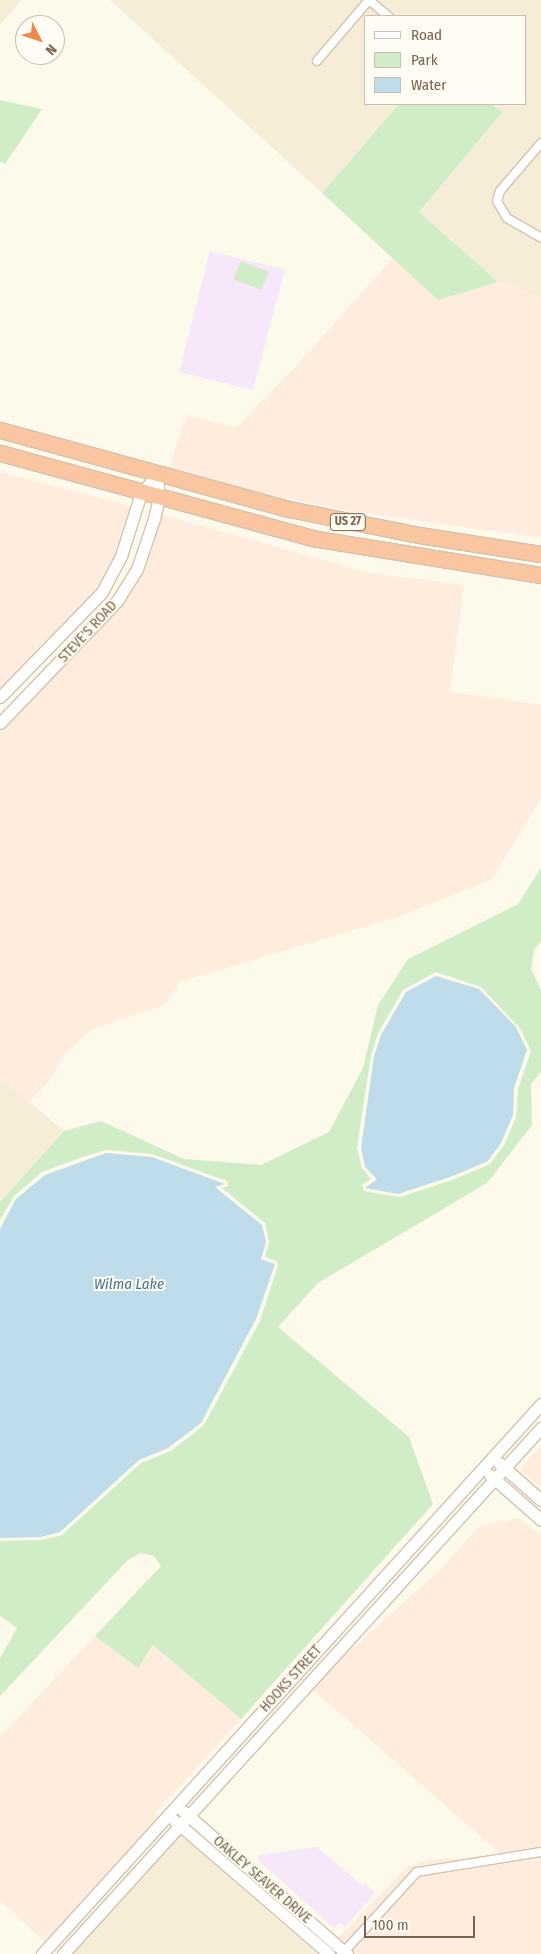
<!DOCTYPE html>
<html>
<head>
<meta charset="utf-8">
<style>
  body { margin:0 }
  #map { position:relative; width:541px; height:1954px; overflow:hidden; background:#fdf9eb; font-family:"Fira Sans Condensed",sans-serif }
  div>[style] { position:absolute }
  .residential>* { inset:0; background:#f6edd9 }
  .commercial>* { inset:0; background:#feeddf }
  .education>* { inset:0; background:#f7e7fa }
  .green>* { inset:0; background:#d1edc8 }
  .water>* { inset:0; background:#bedce9 }
  .roads { filter:drop-shadow(1px 0 #d2c3af) drop-shadow(-1px 0 #d2c3af) drop-shadow(0 1px #d2c3af) drop-shadow(0 -1px #d2c3af) }
  .street>* { height:8px; margin:-4px; padding:0 4px; transform-origin:4px; border-radius:4px; background:#fff }
  .secondary>* { height:11px; margin:-5.5px; padding:0 5.5px; transform-origin:5.5px; border-radius:5.5px; background:#fff }
  .highway>* { height:15px; margin:-7.5px; padding:0 7.5px; transform-origin:7.5px; border-radius:7.5px; background:#f9c6a1 }
  span { translate:-50% -50%; white-space:nowrap; text-align:center; line-height:1.15; -webkit-text-stroke:4px #fffcf3; paint-order:stroke }
  .shield-label span { padding:1px 4px; background:#fffcf3; border:1px solid; border-radius:4px; -webkit-text-stroke-width:0 }
  .shield-label { font-size:12px; color:#7b644c; font-weight:700 }
  .street-label { font-size:14px; color:#7b644c }
  .water-label { font-size:15px; color:#44768f; font-style:italic }
  .legend { position:absolute; left:364px; top:15px; width:162px; height:90px; box-sizing:border-box; background:#fffcf3; border:1px solid #cabfb0; margin:0; padding:6px 9px; list-style:none; font-size:15px; color:#7b644c }
  .legend li { display:flex; align-items:center; gap:10px; height:25px }
  .legend b { width:25px; border:1px solid #cabfb0 }
  .north { position:absolute; left:15px; top:15px; width:50px; height:50px; box-sizing:border-box; background:#fffcf3; border:1px solid #cabfb0; border-radius:50%; rotate:131deg; font-size:14px; font-weight:700; line-height:20px; text-align:center; color:#7b644c }
  .north::after { content:''; display:block; margin:auto; width:18px; height:22px; background:#eb8a4d; clip-path:polygon(50% 0,100% 100%,50% 72%,0 100%) }
  .scale { position:absolute; left:364px; top:1916px; width:111px; height:22px; box-sizing:border-box; border:2px solid #7b644c; border-top:0; padding-left:6px; font-size:15px; line-height:18px; white-space:nowrap; color:#7b644c; -webkit-text-stroke:4px #fffcf3; paint-order:stroke }
</style>
</head>
<body>
<div id="map">
  <div class="residential">
    <i style="clip-path:polygon(0 0,22px 0,0 25px)"></i>
    <i style="clip-path:polygon(110px 0,363px 0,311px 62px,318px 67px,369px 6px,382px 16px,365px 16px,365px 104px,399px 104px,322px 193px)"></i>
    <i style="clip-path:polygon(374px 0,541px 0,541px 137px,496px 188px,493px 200px,504px 220px,541px 242px,541px 300px,505px 280px,498px 282px,419px 212px,503px 113px,496px 106px,498px 104px,525px 104px,525px 16px,394px 16px)"></i>
    <i style="clip-path:polygon(541px 150px,541px 233px,509px 215px,502px 196px)"></i>
    <i style="clip-path:polygon(0 1077px,64px 1131px,0 1202px)"></i>
    <i style="clip-path:polygon(178px 1833px,317px 1954px,70px 1954px)"></i>
  </div>
  <div class="commercial">
    <i style="clip-path:polygon(393px 258px,438px 299px,505px 280px,541px 300px,541px 538px,350px 511px,247px 491px,169px 468px,187px 415px,236px 428px,301px 361px)"></i>
    <i style="clip-path:polygon(0 472px,133px 507px,118px 554px,99px 589px,0 691px)"></i>
    <i style="clip-path:polygon(159px 514px,369px 573px,464px 585px,450px 692px,541px 705px,541px 798px,492px 879px,397px 917px,179px 982px,166px 1004px,92px 1029px,66px 1052px,49px 1081px,28px 1103px,0 1077px,0 729px,119px 607px)"></i>
    <i style="clip-path:polygon(541px 1445px,541px 1488px,520px 1469px)"></i>
    <i style="clip-path:polygon(518px 1518px,541px 1535px,541px 1954px,353px 1954px,337px 1939px,407px 1867px,427px 1860px,502px 1855px,310px 1687px,442px 1568px,480px 1526px)"></i>
    <i style="clip-path:polygon(95px 1636px,138px 1668px,153px 1645px,241px 1719px,155px 1813px,160px 1818px,46px 1943px,0 1900px,0 1737px)"></i>
  </div>
  <div class="education">
    <i style="clip-path:polygon(210px 251px,285px 270px,253px 390px,179px 372px)"></i>
    <i style="clip-path:polygon(317px 1847px,362px 1885px,366px 1884px,375px 1893px,345px 1927px,340px 1922px,334px 1928px,257px 1859px,260px 1855px)"></i>
  </div>
  <div class="green">
    <i style="clip-path:polygon(0 100px,42px 109px,5px 164px,0 161px)"></i>
    <i style="clip-path:polygon(399px 104px,492px 104px,503px 112px,419px 212px,498px 282px,438px 300px,322px 193px)"></i>
    <i style="clip-path:polygon(241px 261px,269px 272px,261px 290px,233px 279px)"></i>
    <i style="clip-path:polygon(evenodd,541px 868px,541px 941px,534px 950px,531px 969px,541px 990px,541px 1072px,531px 1084px,532px 1125px,487px 1183px,318px 1283px,278px 1327px,409px 1437px,433px 1504px,241px 1719px,153px 1645px,138px 1668px,95px 1636px,161px 1566px,154px 1556px,140px 1553px,126px 1562px,0 1696px,0 1658px,17px 1628px,0 1616px,0 1541px,42px 1540px,62px 1535px,141px 1463px,171px 1451px,204px 1425px,260px 1321px,278px 1265px,276px 1261px,265px 1257px,269px 1242px,265px 1223px,222px 1188px,228px 1186px,227px 1181px,152px 1154px,106px 1150px,85px 1156px,42px 1172px,14px 1196px,0 1220px,0 1202px,64px 1131px,101px 1121px,184px 1159px,261px 1165px,329px 1132px,363px 1068px,378px 1005px,408px 959px,518px 904px,541px 868px,436px 972px,481px 987px,520px 1028px,531px 1051px,518px 1089px,516px 1117px,504px 1145px,490px 1164px,455px 1179px,400px 1197px,364px 1191px,362px 1185px,371px 1179px,362px 1168px,357px 1147px,371px 1055px,378px 1033px,403px 990px,436px 972px)"></i>
  </div>
  <div class="water">
    <i style="clip-path:polygon(436px 976px,479px 989px,516px 1027px,527px 1050px,514px 1088px,513px 1115px,501px 1143px,488px 1161px,453px 1176px,398px 1194px,365px 1188px,377px 1179px,365px 1167px,361px 1148px,374px 1056px,381px 1035px,406px 992px)"></i>
    <i style="clip-path:polygon(106px 1153px,152px 1157px,225px 1184px,215px 1187px,262px 1225px,266px 1242px,261px 1259px,275px 1264px,256px 1319px,201px 1423px,168px 1448px,139px 1460px,60px 1532px,41px 1537px,0 1538px,0 1229px,16px 1199px,45px 1175px)"></i>
  </div>
  <div class="roads">
    <div class="street">
      <i style="left:369px;top:0;width:25px;rotate:40deg"></i>
      <i style="left:317px;top:61px;width:80px;rotate:-49.6deg"></i>
      <i style="left:541px;top:143px;width:63px;rotate:130.5deg"></i>
      <i style="left:500px;top:191px;width:10px;rotate:107deg"></i>
      <i style="left:497px;top:201px;width:20px;rotate:60deg"></i>
      <i style="left:507px;top:218px;width:39px;rotate:30deg"></i>
      <i style="left:342px;top:1954px;width:111px;rotate:-47.6deg"></i>
      <i style="left:417px;top:1872px;width:126px;rotate:-9.2deg"></i>
    </div>
    <div class="secondary">
      <i style="left:0;top:697px;width:146px;rotate:-45.8deg"></i>
      <i style="left:102px;top:592px;width:41px;rotate:-62.2deg"></i>
      <i style="left:121px;top:556px;width:66px;rotate:-72.4deg"></i>
      <i style="left:141px;top:493px;width:24px;rotate:-48deg"></i>
      <i style="left:0;top:723px;width:169px;rotate:-46.2deg"></i>
      <i style="left:117px;top:601px;width:38px;rotate:-58deg"></i>
      <i style="left:137px;top:569px;width:53px;rotate:-71.2deg"></i>
      <i style="left:154px;top:519px;width:22px;rotate:-77deg"></i>
      <i style="left:159px;top:498px;width:23px;rotate:-95deg"></i>
      <i style="left:499px;top:1463px;width:56px;rotate:41.4deg"></i>
      <i style="left:490px;top:1475px;width:68px;rotate:41.4deg"></i>
      <i style="left:183px;top:1811px;width:218px;rotate:41.1deg"></i>
      <i style="left:175px;top:1821px;width:203px;rotate:40.8deg"></i>
      <i style="left:42px;top:1954px;width:743px;rotate:-47.78deg"></i>
      <i style="left:63px;top:1954px;width:711px;rotate:-47.74deg"></i>
    </div>
    <div class="highway">
      <i style="left:0;top:430px;width:300px;rotate:15.3deg"></i>
      <i style="left:289px;top:509px;width:133px;rotate:11.3deg"></i>
      <i style="left:419px;top:535px;width:123px;rotate:8.9deg"></i>
      <i style="left:0;top:453px;width:323px;rotate:15.2deg"></i>
      <i style="left:312px;top:538px;width:232px;rotate:9.2deg"></i>
    </div>
  </div>
  <div class="shield-label">
    <span style="left:348px;top:522px">US 27</span>
  </div>
  <div class="street-label">
    <span style="left:88px;top:632px;rotate:-47deg">STEVE'S ROAD</span>
    <span style="left:291px;top:1679px;rotate:-48deg">HOOKS STREET</span>
    <span style="left:262px;top:1880px;rotate:41deg">OAKLEY SEAVER DRIVE</span>
  </div>
  <div class="water-label">
    <span style="left:129px;top:1285px">Wilma Lake</span>
  </div>
  <ul class="legend">
  <li><b style="height:6px;background:#fff"></b>Road</li>
  <li><b style="height:14px;background:#d1edc8"></b>Park</li>
  <li><b style="height:14px;background:#bedce9"></b>Water</li>
  </ul>
  <div class="north">N</div>
  <div class="scale">100 m</div>
</div>
</body>
</html>
